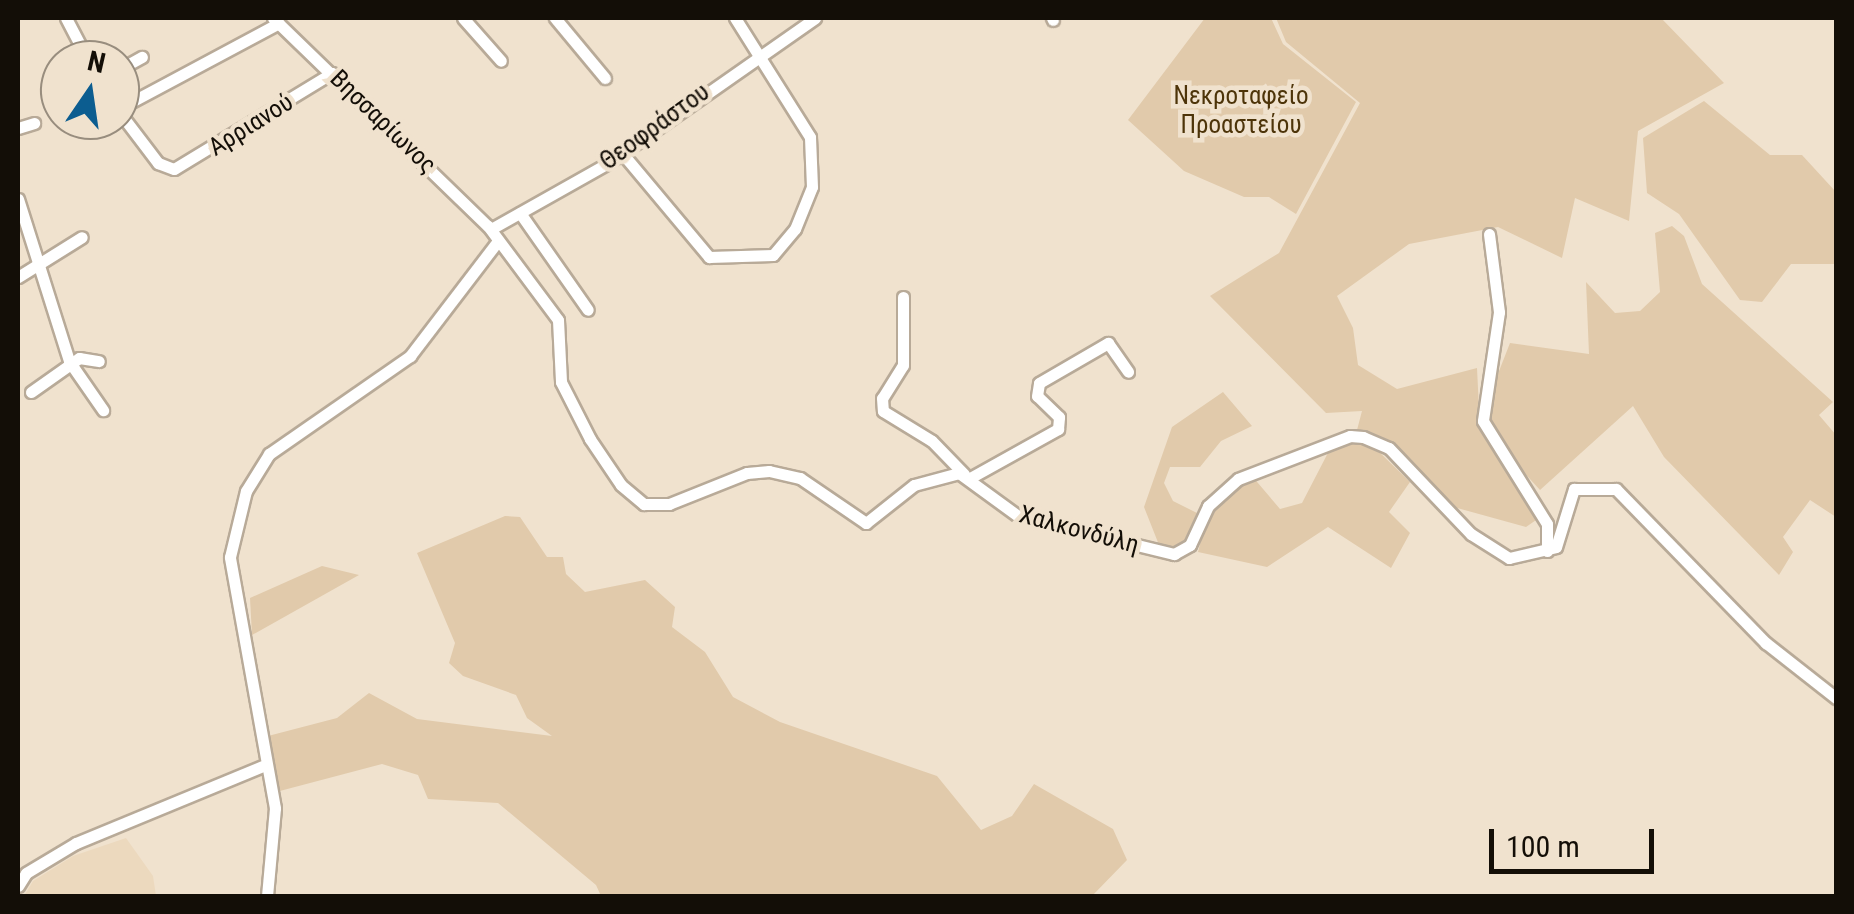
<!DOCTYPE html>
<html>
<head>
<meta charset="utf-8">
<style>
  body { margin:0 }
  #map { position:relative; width:1854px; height:914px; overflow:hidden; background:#f0e2ce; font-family:"Roboto Condensed",sans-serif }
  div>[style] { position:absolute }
  .built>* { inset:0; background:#ecd9be }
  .green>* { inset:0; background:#e1caab }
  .roads { filter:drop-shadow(2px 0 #b8aa98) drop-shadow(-2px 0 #b8aa98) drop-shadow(0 2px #b8aa98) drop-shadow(0 -2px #b8aa98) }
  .minor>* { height:11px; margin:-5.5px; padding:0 5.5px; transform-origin:5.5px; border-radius:5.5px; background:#fff }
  span { translate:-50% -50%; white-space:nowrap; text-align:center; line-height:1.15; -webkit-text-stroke:9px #f0e2ce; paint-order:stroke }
  .park-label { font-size:25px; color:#4d3409 }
  .street-label { font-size:25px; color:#130e07 }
  .frame { position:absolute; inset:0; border:20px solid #130e07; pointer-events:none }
  .north { position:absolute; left:40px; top:40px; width:100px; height:100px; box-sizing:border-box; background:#f0e2ce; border:2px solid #988d7e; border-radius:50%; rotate:13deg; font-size:28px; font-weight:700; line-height:40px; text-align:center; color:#130e07 }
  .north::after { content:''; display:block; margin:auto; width:35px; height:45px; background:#0c5d90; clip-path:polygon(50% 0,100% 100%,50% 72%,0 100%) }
  .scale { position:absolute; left:1489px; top:829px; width:165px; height:45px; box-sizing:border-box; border:5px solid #130e07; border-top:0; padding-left:12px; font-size:30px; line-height:35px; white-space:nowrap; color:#130e07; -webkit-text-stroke:8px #f0e2ce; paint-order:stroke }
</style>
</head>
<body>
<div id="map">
  <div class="built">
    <i style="clip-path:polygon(126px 838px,153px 876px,156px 896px,24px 896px,33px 881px,73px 856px)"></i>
  </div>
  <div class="green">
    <i style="clip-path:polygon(1205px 18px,1271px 18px,1283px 44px,1356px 102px,1296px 214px,1269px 197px,1244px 197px,1184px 171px,1128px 120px)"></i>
    <i style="clip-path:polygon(1276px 18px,1661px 18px,1724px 83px,1638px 131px,1629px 221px,1575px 198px,1562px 258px,1498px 227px,1409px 244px,1337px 296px,1353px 328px,1358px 365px,1397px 389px,1477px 368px,1480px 429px,1519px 476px,1539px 518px,1526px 527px,1450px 506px,1386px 440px,1357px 430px,1362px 411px,1326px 413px,1210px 296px,1279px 253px,1360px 103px,1286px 42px)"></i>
    <i style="clip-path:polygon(1704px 101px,1770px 155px,1802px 155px,1836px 192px,1836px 264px,1791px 264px,1762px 302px,1740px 300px,1679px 214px,1647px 193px,1643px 138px)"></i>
    <i style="clip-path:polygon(1672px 226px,1684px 236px,1702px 284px,1833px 402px,1819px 415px,1836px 435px,1836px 517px,1810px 500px,1783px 537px,1793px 552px,1779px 575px,1664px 457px,1633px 406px,1540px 490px,1498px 444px,1485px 407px,1510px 343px,1589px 354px,1586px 282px,1615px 313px,1640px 311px,1660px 292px,1655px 233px)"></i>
    <i style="clip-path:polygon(1223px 392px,1252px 426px,1221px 441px,1200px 467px,1170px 467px,1164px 483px,1173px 501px,1197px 513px,1182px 546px,1161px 550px,1144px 507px,1172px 427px)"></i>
    <i style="clip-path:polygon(1343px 442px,1371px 444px,1410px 482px,1389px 512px,1410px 533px,1391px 568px,1328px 527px,1267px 567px,1198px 552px,1207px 516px,1225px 495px,1252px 476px,1280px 509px,1302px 503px,1331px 447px)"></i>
    <i style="clip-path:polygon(505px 516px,520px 517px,547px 557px,563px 557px,566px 574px,585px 592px,645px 580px,675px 607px,672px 627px,705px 652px,733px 697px,780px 722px,937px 776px,981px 830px,1012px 816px,1034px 784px,1113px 829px,1127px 860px,1092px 896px,601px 896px,596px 885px,498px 803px,428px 799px,418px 775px,382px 764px,276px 792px,268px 736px,337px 718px,369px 693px,417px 719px,552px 736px,527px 718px,516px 695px,463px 676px,449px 663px,455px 643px,417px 553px)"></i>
    <i style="clip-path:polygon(322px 566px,359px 575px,252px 635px,250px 598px)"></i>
  </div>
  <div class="roads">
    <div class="minor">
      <i style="left:66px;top:18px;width:47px;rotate:62.4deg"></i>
      <i style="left:273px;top:18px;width:299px;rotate:44.1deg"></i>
      <i style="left:488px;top:226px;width:117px;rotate:53.3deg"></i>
      <i style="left:558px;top:320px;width:62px;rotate:87.2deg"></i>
      <i style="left:561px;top:382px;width:64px;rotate:63deg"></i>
      <i style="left:590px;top:439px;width:55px;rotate:56deg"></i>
      <i style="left:621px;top:485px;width:30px;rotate:40deg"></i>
      <i style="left:644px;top:504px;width:25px"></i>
      <i style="left:669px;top:504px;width:84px;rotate:-21.7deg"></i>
      <i style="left:747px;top:473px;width:22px;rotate:-5deg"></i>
      <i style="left:769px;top:471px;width:32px;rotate:13deg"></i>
      <i style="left:800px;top:478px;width:80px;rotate:34.3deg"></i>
      <i style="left:866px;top:523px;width:61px;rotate:-38.4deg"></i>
      <i style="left:914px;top:485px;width:47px;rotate:-14.9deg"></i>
      <i style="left:959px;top:473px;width:73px;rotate:36.1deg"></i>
      <i style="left:1018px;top:516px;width:161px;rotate:13.7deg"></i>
      <i style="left:1174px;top:554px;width:18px;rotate:-29deg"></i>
      <i style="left:1190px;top:545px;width:43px;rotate:-65.2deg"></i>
      <i style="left:1208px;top:506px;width:40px;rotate:-42deg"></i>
      <i style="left:1238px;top:479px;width:120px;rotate:-21deg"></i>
      <i style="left:1350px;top:436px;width:13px;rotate:4deg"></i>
      <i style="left:1363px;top:437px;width:28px;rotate:23deg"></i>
      <i style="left:1389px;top:448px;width:119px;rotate:46.4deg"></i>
      <i style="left:1471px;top:534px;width:45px;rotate:32.3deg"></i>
      <i style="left:1509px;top:558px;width:48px;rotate:-13.2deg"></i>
      <i style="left:1556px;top:547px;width:61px;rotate:-72.8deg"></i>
      <i style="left:1574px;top:489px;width:42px"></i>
      <i style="left:1616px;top:489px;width:215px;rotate:45.8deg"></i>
      <i style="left:1766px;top:643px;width:89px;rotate:38.2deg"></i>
      <i style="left:463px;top:18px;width:57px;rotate:48.5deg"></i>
      <i style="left:555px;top:18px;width:78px;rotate:50.2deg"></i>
      <i style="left:1052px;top:18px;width:2px;rotate:63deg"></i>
      <i style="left:120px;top:69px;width:25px;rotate:-29deg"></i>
      <i style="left:120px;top:108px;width:180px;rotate:-28.1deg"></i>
      <i style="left:120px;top:113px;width:63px;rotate:52.8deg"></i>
      <i style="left:158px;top:163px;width:17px;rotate:21deg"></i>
      <i style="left:174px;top:169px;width:185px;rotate:-31.3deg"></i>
      <i style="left:18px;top:128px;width:17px;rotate:-17deg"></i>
      <i style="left:622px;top:153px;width:136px;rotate:50.1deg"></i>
      <i style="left:709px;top:257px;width:64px;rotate:-1.8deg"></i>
      <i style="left:773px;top:255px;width:34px;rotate:-50deg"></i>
      <i style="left:795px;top:229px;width:45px;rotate:-68deg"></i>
      <i style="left:812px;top:187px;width:50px;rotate:-92.3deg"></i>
      <i style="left:810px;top:137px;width:141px;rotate:-122.2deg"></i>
      <i style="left:18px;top:199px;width:170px;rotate:72.5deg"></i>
      <i style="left:69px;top:361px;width:60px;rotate:55.2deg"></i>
      <i style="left:520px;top:213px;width:118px;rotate:55deg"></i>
      <i style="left:491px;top:229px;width:134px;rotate:-29.4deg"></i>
      <i style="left:608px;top:163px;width:253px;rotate:-35deg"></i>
      <i style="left:1489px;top:234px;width:79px;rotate:82.7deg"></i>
      <i style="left:1499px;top:312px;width:110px;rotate:98.4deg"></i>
      <i style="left:1483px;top:421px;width:121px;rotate:58.1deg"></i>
      <i style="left:1547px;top:524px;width:27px;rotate:90deg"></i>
      <i style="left:18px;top:277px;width:75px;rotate:-32deg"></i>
      <i style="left:903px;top:297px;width:68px;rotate:90deg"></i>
      <i style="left:903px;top:365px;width:39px;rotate:122deg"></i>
      <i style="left:882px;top:398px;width:13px;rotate:86deg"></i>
      <i style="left:883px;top:411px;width:57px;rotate:31.5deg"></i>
      <i style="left:932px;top:441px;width:46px;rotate:45.9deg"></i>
      <i style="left:31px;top:392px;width:59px;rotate:-35.3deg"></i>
      <i style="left:79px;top:358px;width:20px;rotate:9deg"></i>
      <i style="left:970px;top:478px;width:101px;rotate:-29.1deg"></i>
      <i style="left:1058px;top:429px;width:12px;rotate:-85deg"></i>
      <i style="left:1059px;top:417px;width:30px;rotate:-136deg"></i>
      <i style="left:1037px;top:396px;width:13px;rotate:-81deg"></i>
      <i style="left:1039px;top:383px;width:80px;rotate:-30.1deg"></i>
      <i style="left:1108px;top:343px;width:35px;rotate:55deg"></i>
      <i style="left:18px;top:886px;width:15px;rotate:-58deg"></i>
      <i style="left:26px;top:873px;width:58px;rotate:-31deg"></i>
      <i style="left:76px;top:843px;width:202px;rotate:-22.4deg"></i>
      <i style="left:267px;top:896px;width:88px;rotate:-84.8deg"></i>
      <i style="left:275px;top:808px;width:255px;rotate:-100.2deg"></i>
      <i style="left:230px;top:557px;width:68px;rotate:-76.4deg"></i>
      <i style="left:246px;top:491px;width:44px;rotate:-58.1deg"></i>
      <i style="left:269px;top:454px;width:172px;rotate:-34.8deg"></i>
      <i style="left:410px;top:356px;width:145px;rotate:-52.6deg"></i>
    </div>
  </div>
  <div class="park-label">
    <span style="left:1241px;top:111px">Νεκροταφείο<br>Προαστείου</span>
  </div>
  <div class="street-label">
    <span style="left:383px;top:122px;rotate:44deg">Βησσαρίωνος</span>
    <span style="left:251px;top:125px;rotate:-32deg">Αρριανού</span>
    <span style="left:655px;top:127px;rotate:-36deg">Θεοφράστου</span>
    <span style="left:1079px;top:530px;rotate:15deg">Χαλκονδύλη</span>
  </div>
  <div class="frame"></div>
  <div class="north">N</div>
  <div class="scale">100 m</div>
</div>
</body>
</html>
